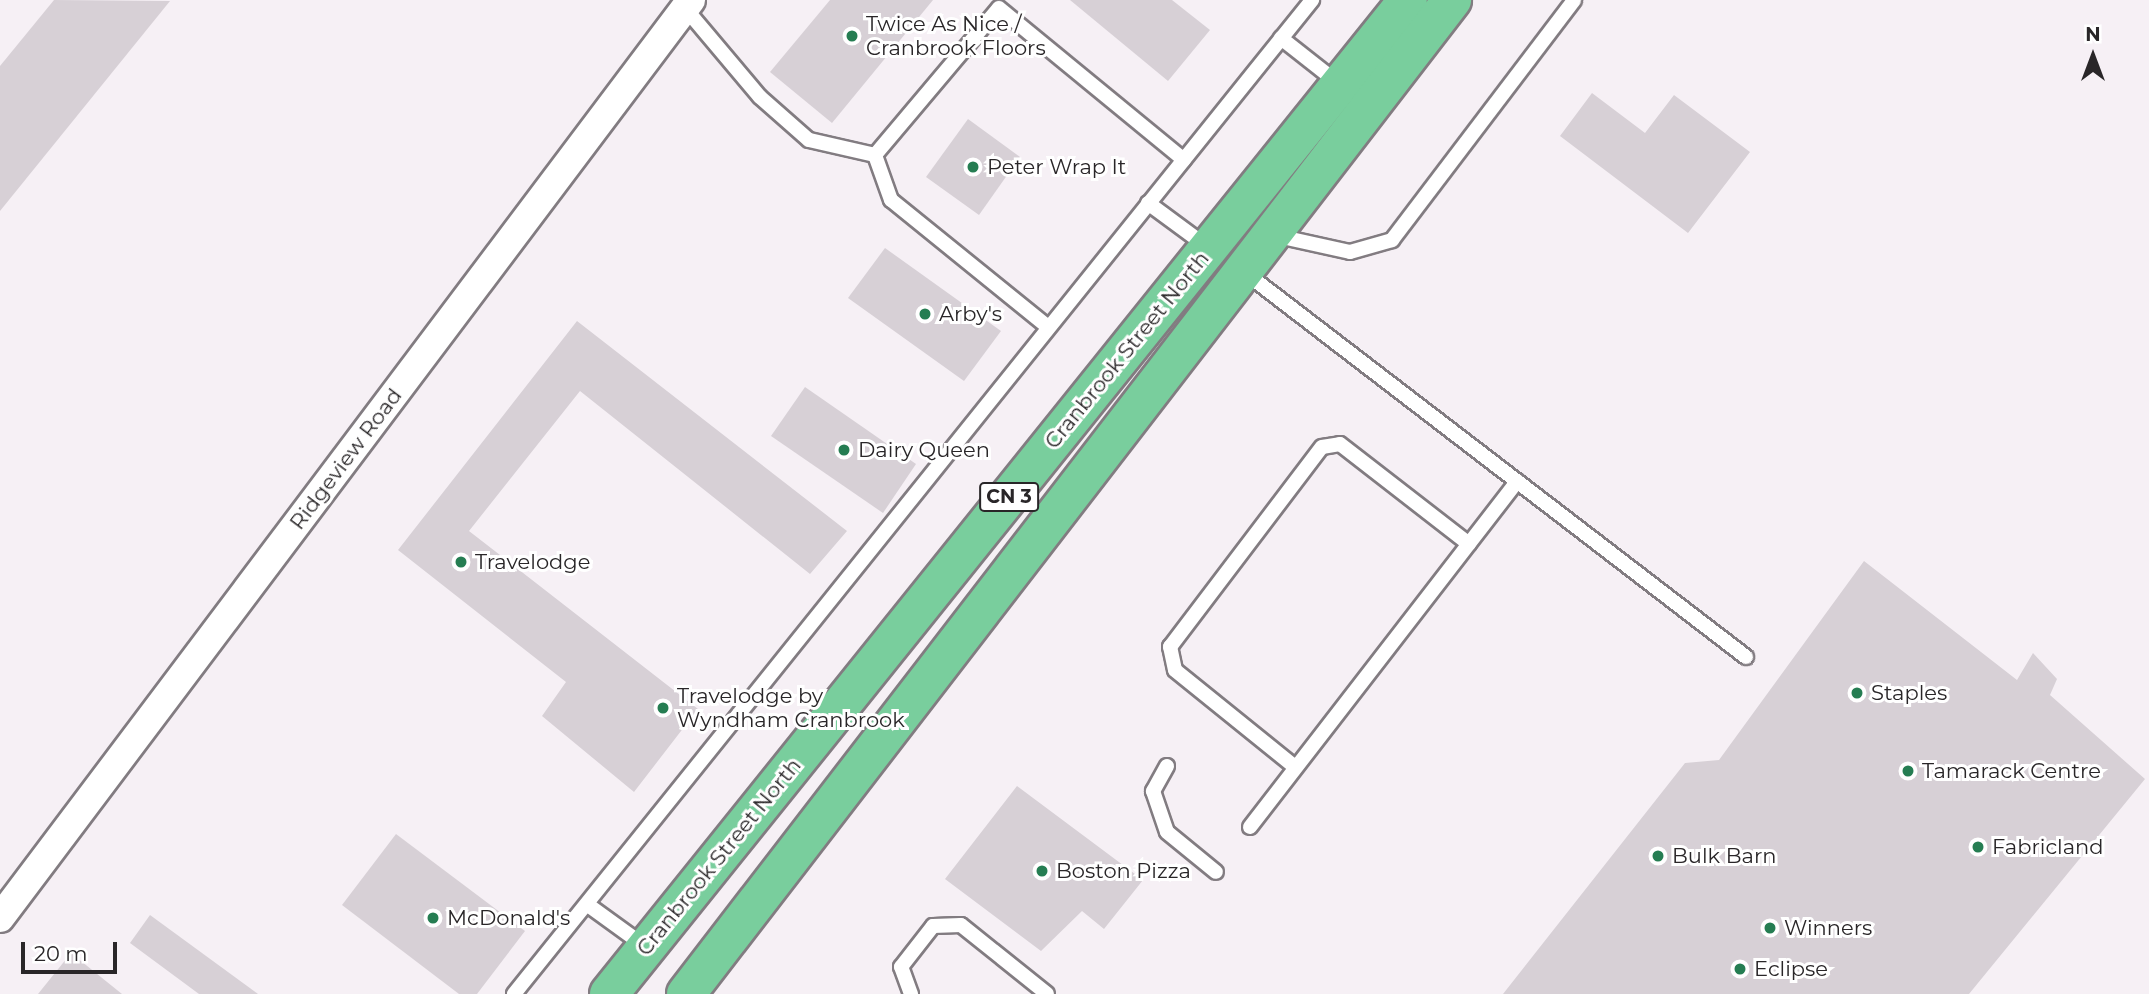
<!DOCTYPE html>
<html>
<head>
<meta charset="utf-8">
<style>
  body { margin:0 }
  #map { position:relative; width:2149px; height:994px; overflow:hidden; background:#f6f0f5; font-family:Montserrat,sans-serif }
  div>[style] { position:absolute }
  .building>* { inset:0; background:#d7d0d6 }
  .roads { filter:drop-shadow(2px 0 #827c81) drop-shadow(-2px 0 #827c81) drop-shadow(0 2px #827c81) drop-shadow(0 -2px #827c81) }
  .lane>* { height:14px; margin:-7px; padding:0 7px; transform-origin:7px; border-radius:7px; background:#fff }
  .street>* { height:28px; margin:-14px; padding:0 14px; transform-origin:14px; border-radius:14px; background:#fff }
  .highway>* { height:38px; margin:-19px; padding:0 19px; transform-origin:19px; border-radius:19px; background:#79ce9d }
  .dots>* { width:19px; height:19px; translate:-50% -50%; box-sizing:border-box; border:4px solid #fff; border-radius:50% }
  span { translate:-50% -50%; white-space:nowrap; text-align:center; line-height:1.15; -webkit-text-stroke:6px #fff; paint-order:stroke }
  .shield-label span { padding:2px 5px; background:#fff; border:2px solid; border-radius:5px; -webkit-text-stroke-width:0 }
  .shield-label { font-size:19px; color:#292628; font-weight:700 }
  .poi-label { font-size:21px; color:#292628 }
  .left { translate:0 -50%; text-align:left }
  .street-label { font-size:21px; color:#292628 }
  .north { position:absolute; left:2058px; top:21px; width:70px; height:70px; -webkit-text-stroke:5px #fff; paint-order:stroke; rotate:0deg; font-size:19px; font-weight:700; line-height:28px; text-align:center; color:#292628 }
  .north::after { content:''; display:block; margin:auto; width:24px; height:32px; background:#292628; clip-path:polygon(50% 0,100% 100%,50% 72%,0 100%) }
  .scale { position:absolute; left:21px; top:942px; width:96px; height:32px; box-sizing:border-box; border:4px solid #292628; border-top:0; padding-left:9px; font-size:21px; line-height:24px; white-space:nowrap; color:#292628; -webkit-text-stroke:5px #fff; paint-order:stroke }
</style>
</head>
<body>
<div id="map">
  <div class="building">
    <i style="clip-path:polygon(54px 0,170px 1px,0 211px,0 66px)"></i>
    <i style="clip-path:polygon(830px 0,933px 0,832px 123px,770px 72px)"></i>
    <i style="clip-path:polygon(1070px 0,1172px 0,1210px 30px,1168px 81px)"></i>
    <i style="clip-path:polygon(1592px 93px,1645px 133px,1674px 95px,1750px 152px,1688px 233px,1560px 136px)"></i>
    <i style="clip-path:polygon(968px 119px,1020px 157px,979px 215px,926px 177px)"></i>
    <i style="clip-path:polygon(885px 248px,1001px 331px,964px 381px,848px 298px)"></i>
    <i style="clip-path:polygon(577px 321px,847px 531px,810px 574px,580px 391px,469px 531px,698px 709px,634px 792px,542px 716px,566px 682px,398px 550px)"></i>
    <i style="clip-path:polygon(805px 387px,916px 464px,883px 513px,771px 436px)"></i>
    <i style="clip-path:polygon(1864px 561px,2017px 680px,2033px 653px,2057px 679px,2050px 695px,2145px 779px,1969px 994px,1503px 994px,1685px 763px,1719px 760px)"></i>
    <i style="clip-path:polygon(1017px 786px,1143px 880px,1104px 929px,1082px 911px,1041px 951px,945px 879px)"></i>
    <i style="clip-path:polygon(396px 834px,525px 931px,477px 994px,459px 994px,342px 905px)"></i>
    <i style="clip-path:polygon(150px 915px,258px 994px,199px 994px,130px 943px)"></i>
    <i style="clip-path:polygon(71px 953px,122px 994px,38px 994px)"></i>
  </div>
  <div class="roads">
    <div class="lane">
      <i style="left:685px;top:8px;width:116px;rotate:49.9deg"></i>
      <i style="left:760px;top:97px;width:65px;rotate:41.3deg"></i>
      <i style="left:809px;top:140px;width:68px;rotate:12.8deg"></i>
      <i style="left:1281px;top:38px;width:73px;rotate:38.3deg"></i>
      <i style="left:1148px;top:203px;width:76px;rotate:36.4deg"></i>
      <i style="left:1273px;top:235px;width:79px;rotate:12.4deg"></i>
      <i style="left:1350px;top:252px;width:44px;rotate:-15.9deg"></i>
      <i style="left:1392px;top:240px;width:301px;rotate:-52.8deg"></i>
      <i style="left:1243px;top:271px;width:634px;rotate:37.5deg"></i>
      <i style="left:1048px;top:327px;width:202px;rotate:-141deg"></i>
      <i style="left:891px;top:200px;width:48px;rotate:-109.6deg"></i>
      <i style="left:875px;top:155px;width:192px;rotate:-49.9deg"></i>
      <i style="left:999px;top:8px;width:239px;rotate:39.4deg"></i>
      <i style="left:1167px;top:766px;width:29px;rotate:119deg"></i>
      <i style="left:1153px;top:791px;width:43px;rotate:71.1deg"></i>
      <i style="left:1167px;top:832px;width:63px;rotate:39.2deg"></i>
      <i style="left:1295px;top:767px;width:154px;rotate:-141.1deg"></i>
      <i style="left:1175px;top:670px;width:24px;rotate:-102deg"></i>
      <i style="left:1170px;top:647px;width:251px;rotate:-52.8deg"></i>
      <i style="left:1322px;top:447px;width:18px;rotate:-9deg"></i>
      <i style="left:1340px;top:444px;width:163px;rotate:37.8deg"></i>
      <i style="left:1250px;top:827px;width:437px;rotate:-52.3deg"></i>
      <i style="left:588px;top:905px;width:72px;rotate:35.9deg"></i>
      <i style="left:514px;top:994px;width:1275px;rotate:-51.24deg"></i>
      <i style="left:911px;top:994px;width:29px;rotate:-110deg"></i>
      <i style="left:901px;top:967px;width:52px;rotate:-52deg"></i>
      <i style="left:933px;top:926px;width:28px;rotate:-2deg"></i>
      <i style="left:961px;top:925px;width:110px;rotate:38.7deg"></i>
    </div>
    <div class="street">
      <i style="left:0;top:918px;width:1149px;rotate:-53.03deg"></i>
    </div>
    <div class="highway">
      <i style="left:609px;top:994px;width:1275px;rotate:-51.21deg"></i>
      <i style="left:686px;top:994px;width:1255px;rotate:-52.38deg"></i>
    </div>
  </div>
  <div class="dots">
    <i style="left:852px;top:36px;background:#257d52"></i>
    <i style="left:973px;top:167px;background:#257d52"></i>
    <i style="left:925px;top:314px;background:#257d52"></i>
    <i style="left:844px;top:450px;background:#257d52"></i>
    <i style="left:461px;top:562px;background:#257d52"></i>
    <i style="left:1857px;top:693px;background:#257d52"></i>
    <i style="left:663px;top:708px;background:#257d52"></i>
    <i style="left:1908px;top:771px;background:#257d52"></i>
    <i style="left:1978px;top:847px;background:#257d52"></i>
    <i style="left:1658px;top:856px;background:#257d52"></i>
    <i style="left:1042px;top:871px;background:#257d52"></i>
    <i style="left:433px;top:918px;background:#257d52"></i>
    <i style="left:1770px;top:928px;background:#257d52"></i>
    <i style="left:1740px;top:969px;background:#257d52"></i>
  </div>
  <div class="shield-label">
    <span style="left:1009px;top:497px">CN 3</span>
  </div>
  <div class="poi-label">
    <span class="left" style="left:866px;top:36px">Twice As Nice /<br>Cranbrook Floors</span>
    <span class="left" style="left:987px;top:167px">Peter Wrap It</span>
    <span class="left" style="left:939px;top:314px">Arby's</span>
    <span class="left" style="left:858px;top:450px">Dairy Queen</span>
    <span class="left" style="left:475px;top:562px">Travelodge</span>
    <span class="left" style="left:1871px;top:693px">Staples</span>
    <span class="left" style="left:677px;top:708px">Travelodge by<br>Wyndham Cranbrook</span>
    <span class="left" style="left:1922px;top:771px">Tamarack Centre</span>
    <span class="left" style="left:1992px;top:847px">Fabricland</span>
    <span class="left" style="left:1672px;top:856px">Bulk Barn</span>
    <span class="left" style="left:1056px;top:871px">Boston Pizza</span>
    <span class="left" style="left:447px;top:918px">McDonald's</span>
    <span class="left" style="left:1784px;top:928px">Winners</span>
    <span class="left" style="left:1754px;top:969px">Eclipse</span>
  </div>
  <div class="street-label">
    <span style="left:1127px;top:350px;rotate:-51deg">Cranbrook Street North</span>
    <span style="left:346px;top:459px;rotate:-53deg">Ridgeview Road</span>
    <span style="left:719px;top:857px;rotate:-51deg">Cranbrook Street North</span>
  </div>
  <div class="north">N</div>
  <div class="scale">20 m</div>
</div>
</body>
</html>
